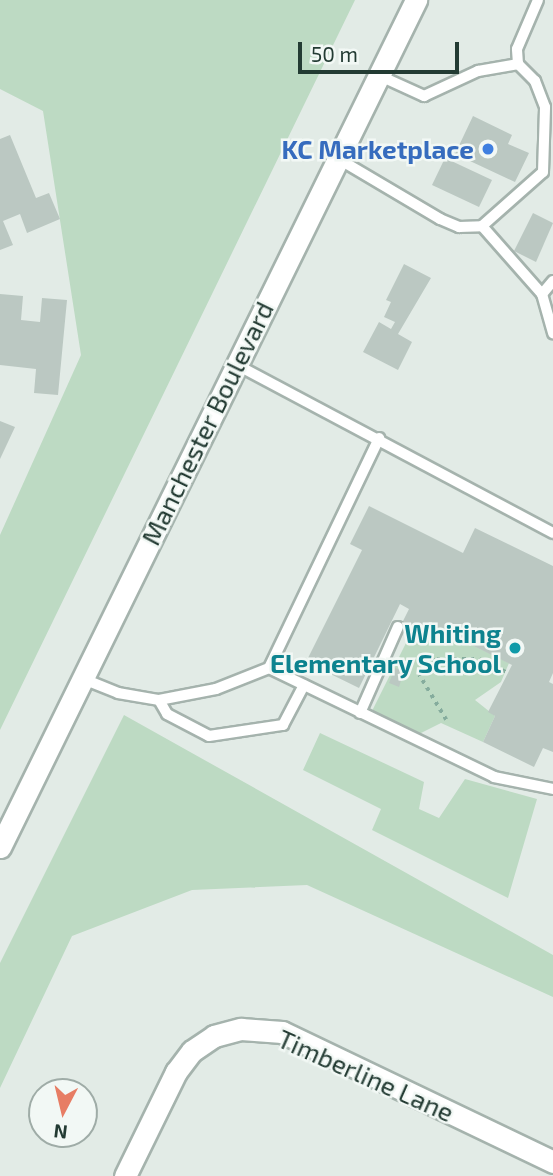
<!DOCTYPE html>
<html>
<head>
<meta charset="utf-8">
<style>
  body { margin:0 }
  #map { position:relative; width:553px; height:1176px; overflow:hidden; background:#e2ebe6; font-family:"Exo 2",sans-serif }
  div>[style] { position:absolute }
  .green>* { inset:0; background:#bddac3 }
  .building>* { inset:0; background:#bbc8c2 }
  .path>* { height:3.5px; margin-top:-1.75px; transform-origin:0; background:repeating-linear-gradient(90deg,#85ac9d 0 3.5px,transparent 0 8.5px) }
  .roads { filter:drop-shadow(2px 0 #a5b3ad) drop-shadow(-2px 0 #a5b3ad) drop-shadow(0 2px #a5b3ad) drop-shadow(0 -2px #a5b3ad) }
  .service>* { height:10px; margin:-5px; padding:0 5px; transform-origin:5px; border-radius:5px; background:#fff }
  .minor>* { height:21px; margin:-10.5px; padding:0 10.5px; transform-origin:10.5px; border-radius:10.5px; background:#fff }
  .tertiary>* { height:21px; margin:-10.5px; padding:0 10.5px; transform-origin:10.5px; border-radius:10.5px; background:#fff }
  .dots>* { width:19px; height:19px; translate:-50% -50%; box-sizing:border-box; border:4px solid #f2f8f5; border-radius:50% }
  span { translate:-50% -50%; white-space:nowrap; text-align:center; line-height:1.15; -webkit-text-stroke:5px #f2f8f5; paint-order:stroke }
  .shop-label { font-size:26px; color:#366cbe; font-weight:700 }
  .right { translate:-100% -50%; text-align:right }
  .street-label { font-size:26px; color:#233b33 }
  .culture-label { font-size:26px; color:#0d838f; font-weight:700 }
  .north { position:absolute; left:28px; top:1078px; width:70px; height:70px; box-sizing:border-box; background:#f2f8f5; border:2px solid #9faca7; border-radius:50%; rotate:187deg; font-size:19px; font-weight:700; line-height:28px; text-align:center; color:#233b33 }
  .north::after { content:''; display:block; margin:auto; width:24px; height:32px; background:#e77d64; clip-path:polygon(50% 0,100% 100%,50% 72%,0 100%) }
  .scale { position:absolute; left:298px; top:42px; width:161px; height:32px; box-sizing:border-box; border:4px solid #233b33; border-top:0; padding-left:9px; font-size:21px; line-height:24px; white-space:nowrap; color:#233b33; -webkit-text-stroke:5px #f2f8f5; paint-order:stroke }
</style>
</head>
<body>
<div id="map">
  <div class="green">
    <i style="clip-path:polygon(0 0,355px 0,0 730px,0 535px,81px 355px,43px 111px,0 89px)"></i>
    <i style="clip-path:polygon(429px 624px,509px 663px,501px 682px,475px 700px,495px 716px,483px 742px,441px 723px,411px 738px,369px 717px,413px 629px,424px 634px)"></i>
    <i style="clip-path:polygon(124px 715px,553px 955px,553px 997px,307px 885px,192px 890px,72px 936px,0 1088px,0 963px)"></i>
    <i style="clip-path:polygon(320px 733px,424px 782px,419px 809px,439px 818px,465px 779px,537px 799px,508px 898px,372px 830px,381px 809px,303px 770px)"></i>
  </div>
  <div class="building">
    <i style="clip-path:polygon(473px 116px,512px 135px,508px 144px,529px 153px,515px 182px,455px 154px)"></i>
    <i style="clip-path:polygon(10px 135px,36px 198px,49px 193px,60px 219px,27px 233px,20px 214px,3px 221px,13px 245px,0 250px,0 139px)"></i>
    <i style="clip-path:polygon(445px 158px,492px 180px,479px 207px,432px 185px)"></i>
    <i style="clip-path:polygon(533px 213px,553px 223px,536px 262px,514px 251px)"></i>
    <i style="clip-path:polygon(404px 264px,431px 278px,398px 334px,412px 342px,398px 370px,363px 352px,379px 322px,391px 329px,395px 322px,384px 317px,391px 302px,386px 300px)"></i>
    <i style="clip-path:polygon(0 294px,23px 296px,21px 320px,40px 322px,42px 298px,67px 300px,58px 395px,34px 393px,36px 369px,0 365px)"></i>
    <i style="clip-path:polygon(0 421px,15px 427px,0 459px)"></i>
    <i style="clip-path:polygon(369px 506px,463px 553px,475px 528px,553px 566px,553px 673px,549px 682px,553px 684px,553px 752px,543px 748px,534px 767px,483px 742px,495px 716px,488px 712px,512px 665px,429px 624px,424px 634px,402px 623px,409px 609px,400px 604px,359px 688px,306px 662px,362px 550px,350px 544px)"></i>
    <i style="clip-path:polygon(395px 668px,404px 671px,399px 687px,389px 683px)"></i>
  </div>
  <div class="path">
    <i style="left:446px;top:720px;width:52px;rotate:-121deg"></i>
    <i style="left:419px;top:675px;width:11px;rotate:-56deg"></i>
    <i style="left:425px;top:666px;width:14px;rotate:-30deg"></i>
    <i style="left:437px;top:659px;width:42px"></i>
    <i style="left:479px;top:659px;width:30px;rotate:26deg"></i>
  </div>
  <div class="roads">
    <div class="service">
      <i style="left:378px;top:75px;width:51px;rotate:24.5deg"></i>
      <i style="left:424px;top:96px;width:60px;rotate:-24.8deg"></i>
      <i style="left:478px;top:71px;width:41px;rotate:-9.9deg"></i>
      <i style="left:337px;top:158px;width:120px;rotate:30.6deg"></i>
      <i style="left:440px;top:219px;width:21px;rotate:23deg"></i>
      <i style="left:459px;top:227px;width:23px;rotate:-2deg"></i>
      <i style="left:482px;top:226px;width:81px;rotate:-41.5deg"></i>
      <i style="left:543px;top:172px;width:65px;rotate:-88.2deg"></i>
      <i style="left:545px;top:107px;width:28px;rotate:-111deg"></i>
      <i style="left:535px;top:81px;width:24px;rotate:-135deg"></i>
      <i style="left:518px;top:64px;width:15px;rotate:-94deg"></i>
      <i style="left:517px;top:49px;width:53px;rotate:-66.8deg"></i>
      <i style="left:482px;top:226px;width:91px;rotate:48.6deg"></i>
      <i style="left:553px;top:281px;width:17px;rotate:130deg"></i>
      <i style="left:542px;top:294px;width:41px;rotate:74.2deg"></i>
      <i style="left:237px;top:365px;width:358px;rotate:28deg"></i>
      <i style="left:269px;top:668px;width:250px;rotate:25.8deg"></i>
      <i style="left:494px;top:777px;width:60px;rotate:11.5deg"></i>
      <i style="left:81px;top:678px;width:40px;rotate:22deg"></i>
      <i style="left:118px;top:693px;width:42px;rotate:9.7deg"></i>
      <i style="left:159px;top:700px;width:58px;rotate:-10.9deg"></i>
      <i style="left:216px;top:689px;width:57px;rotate:-21.6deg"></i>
      <i style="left:269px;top:668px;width:255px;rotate:-64.4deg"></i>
      <i style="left:159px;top:700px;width:16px;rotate:60deg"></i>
      <i style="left:167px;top:714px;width:47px;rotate:27.6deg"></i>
      <i style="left:209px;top:736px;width:75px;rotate:-8.5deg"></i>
      <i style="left:283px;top:725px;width:45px;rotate:-62.3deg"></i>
      <i style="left:360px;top:713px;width:94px;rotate:-66.2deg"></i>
    </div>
    <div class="minor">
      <i style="left:125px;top:1176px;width:116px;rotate:-63.9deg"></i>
      <i style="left:176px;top:1072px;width:26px;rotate:-53deg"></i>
      <i style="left:192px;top:1051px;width:27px;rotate:-34deg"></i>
      <i style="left:214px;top:1036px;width:28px;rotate:-15deg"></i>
      <i style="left:241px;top:1029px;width:41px;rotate:4.2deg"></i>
      <i style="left:282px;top:1032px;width:301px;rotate:25.6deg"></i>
    </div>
    <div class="tertiary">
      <i style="left:0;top:847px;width:944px;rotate:-63.84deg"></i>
    </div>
  </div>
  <div class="dots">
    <i style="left:488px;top:149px;background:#3f7fe0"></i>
    <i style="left:515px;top:648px;background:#0f9aa8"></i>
  </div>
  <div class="shop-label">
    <span class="right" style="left:474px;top:149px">KC Marketplace</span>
  </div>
  <div class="street-label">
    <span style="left:207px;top:423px;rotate:-64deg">Manchester Boulevard</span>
    <span style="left:366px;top:1075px;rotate:24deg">Timberline Lane</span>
  </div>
  <div class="culture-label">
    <span class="right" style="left:501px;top:648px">Whiting<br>Elementary School</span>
  </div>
  <div class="north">N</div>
  <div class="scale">50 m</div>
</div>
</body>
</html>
